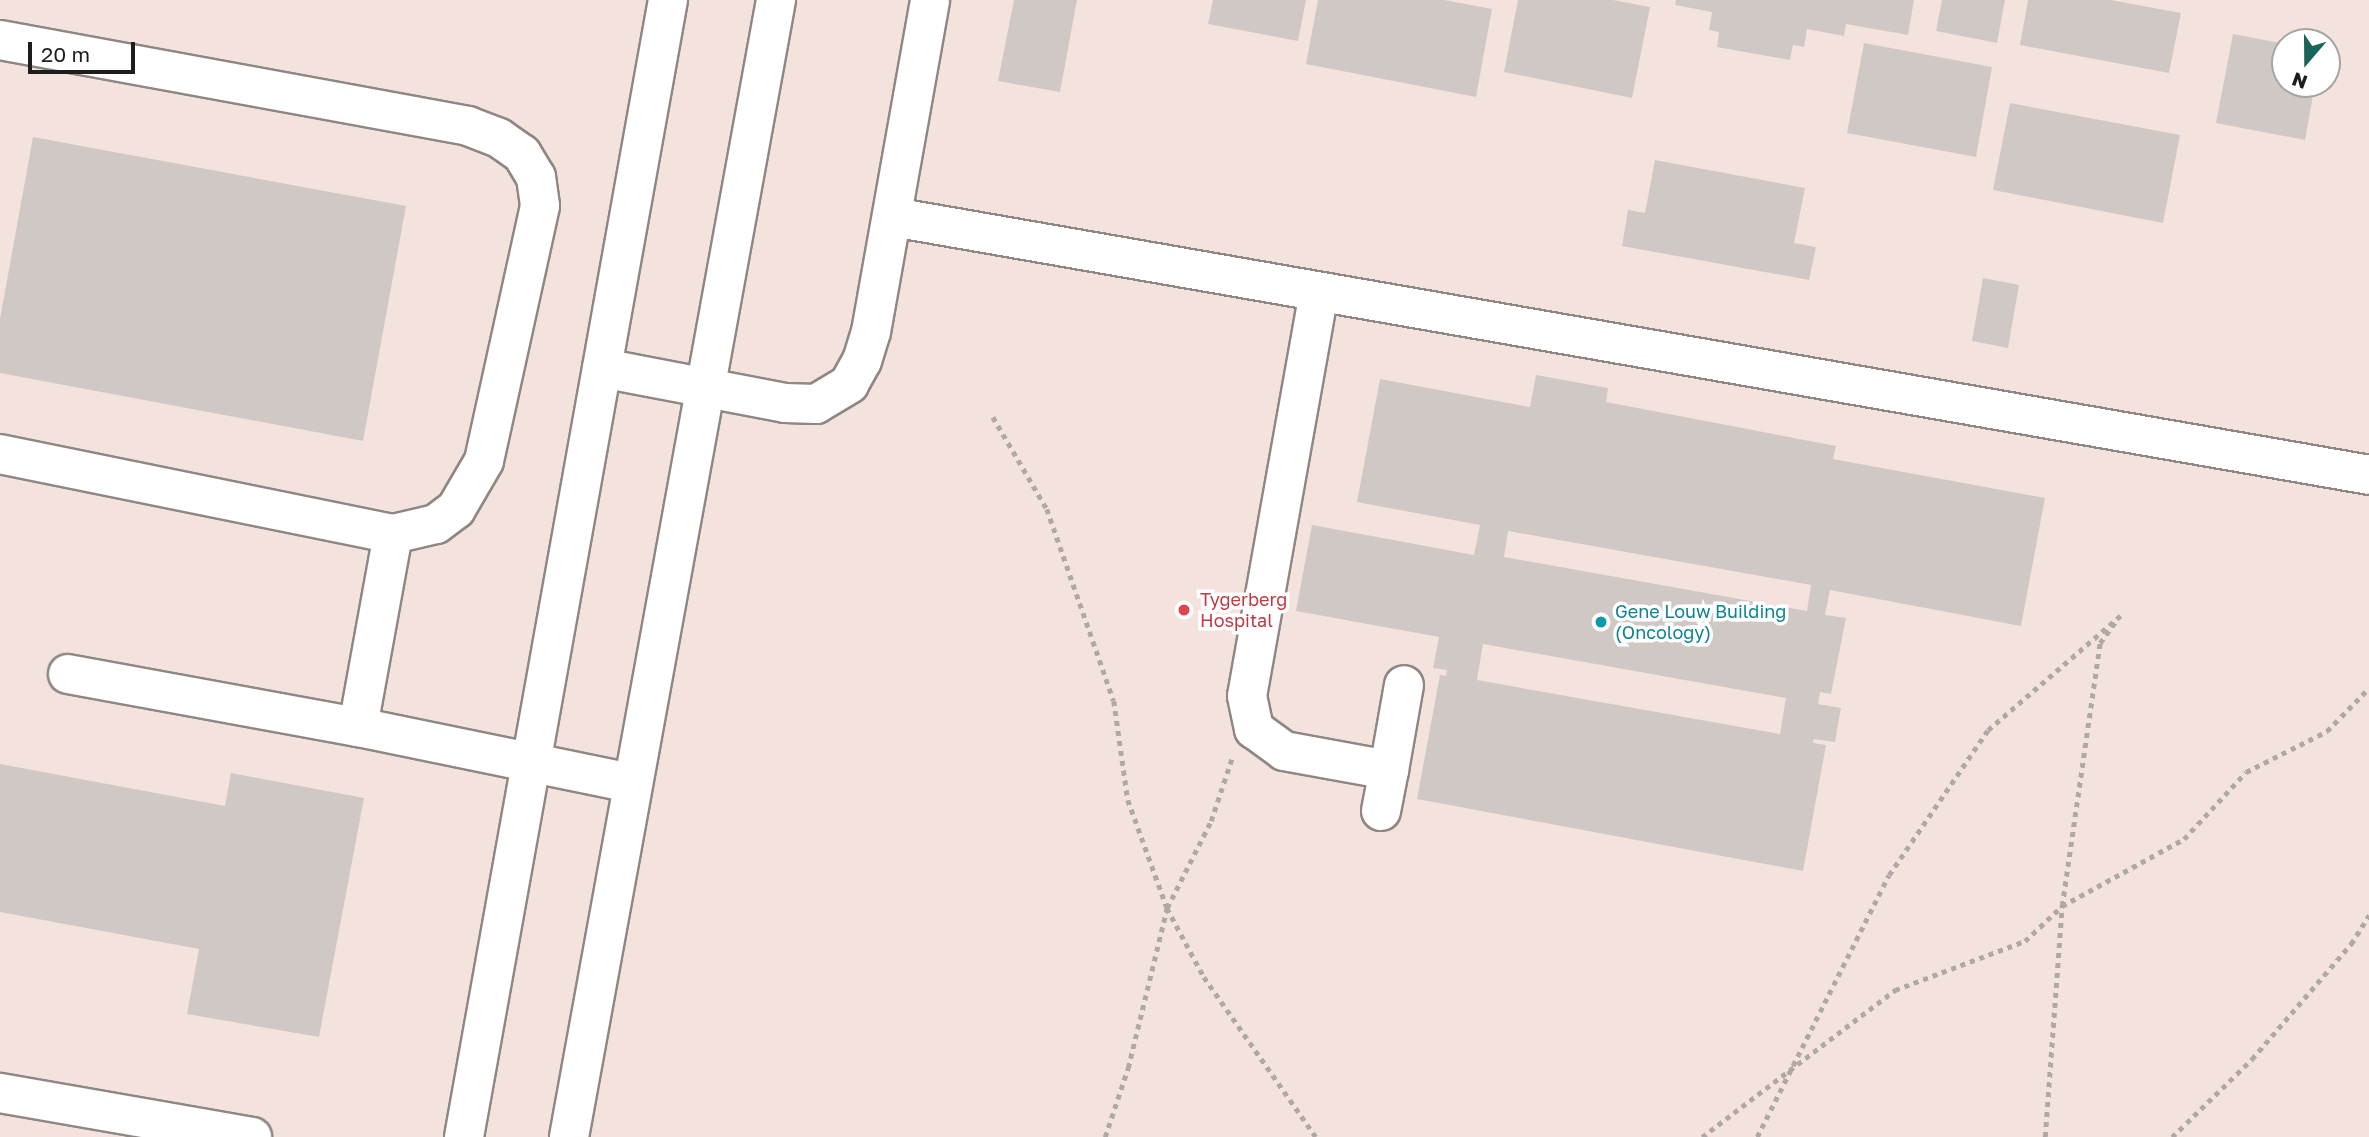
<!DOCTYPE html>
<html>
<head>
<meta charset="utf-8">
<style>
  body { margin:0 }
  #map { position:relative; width:2369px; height:1137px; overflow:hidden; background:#faf2ee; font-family:"Golos Text",sans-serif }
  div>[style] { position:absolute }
  .built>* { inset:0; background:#f4e3dd }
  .building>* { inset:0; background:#d0c8c5 }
  .path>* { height:4.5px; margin-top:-2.25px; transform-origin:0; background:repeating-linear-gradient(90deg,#afa9a6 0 5px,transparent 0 10px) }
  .roads { filter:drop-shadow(2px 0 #8e8784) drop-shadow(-2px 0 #8e8784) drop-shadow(0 2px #8e8784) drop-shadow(0 -2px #8e8784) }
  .minor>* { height:38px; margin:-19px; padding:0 19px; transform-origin:19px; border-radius:19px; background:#fff }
  .dots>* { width:19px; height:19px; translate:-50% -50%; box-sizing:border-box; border:4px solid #fff; border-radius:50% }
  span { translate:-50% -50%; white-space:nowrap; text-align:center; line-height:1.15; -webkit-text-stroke:7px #fff; paint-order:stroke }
  .health-label { font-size:18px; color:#be3a42 }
  .left { translate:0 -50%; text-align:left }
  .culture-label { font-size:18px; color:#0d838f }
  .north { position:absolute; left:2271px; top:28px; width:70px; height:70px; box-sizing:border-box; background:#fff; border:2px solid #a5a5a4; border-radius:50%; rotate:200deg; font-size:19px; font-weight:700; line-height:28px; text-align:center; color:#1f1d1b }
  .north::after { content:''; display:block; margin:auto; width:24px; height:32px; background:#1b6459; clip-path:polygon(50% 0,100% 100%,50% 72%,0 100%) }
  .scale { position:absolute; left:28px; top:42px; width:107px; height:32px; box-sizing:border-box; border:4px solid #1f1d1b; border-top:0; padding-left:9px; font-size:21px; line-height:24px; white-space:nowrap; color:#1f1d1b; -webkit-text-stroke:5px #fff; paint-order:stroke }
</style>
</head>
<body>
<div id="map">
  <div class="built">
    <i style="clip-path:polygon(evenodd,0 0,2369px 0,2369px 1137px,0 1137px,0 0,2285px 42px,2327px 42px,2327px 84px,2285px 84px,2285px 42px)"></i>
  </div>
  <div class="building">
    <i style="clip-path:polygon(1014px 0,1077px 0,1060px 92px,998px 81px)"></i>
    <i style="clip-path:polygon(1213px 0,1306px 0,1298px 41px,1208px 24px)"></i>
    <i style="clip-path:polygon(1318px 0,1444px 0,1492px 9px,1476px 97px,1306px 64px)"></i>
    <i style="clip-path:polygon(1518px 0,1613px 0,1650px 7px,1632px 98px,1504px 72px)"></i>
    <i style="clip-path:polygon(1676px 0,1914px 0,1908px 35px,1846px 24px,1844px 36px,1807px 29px,1804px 47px,1793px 45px,1790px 60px,1717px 47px,1719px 32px,1709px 30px,1712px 12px,1675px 5px)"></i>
    <i style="clip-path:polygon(1942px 0,2005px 0,1997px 43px,1936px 31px)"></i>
    <i style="clip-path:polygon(2028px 0,2111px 0,2181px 13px,2169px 73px,2020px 45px)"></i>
    <i style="clip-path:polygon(2233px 34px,2285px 44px,2285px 84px,2315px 84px,2305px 140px,2216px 123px)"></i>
    <i style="clip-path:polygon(1864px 43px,1992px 67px,1976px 157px,1847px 133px)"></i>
    <i style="clip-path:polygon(2010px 103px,2180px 135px,2163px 223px,1993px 190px)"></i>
    <i style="clip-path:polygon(33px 137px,406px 206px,363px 441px,0 373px,0 319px)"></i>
    <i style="clip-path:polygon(1655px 160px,1805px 188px,1794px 243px,1816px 247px,1809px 280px,1622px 246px,1628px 210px,1645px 213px)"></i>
    <i style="clip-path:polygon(1983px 278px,2019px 285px,2008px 348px,1972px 341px)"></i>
    <i style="clip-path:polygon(evenodd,1536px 375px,1608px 388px,1606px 402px,1836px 446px,1833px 459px,2045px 498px,2021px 626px,1830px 590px,1825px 615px,1846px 618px,1831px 694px,1820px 692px,1818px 704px,1841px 708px,1835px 742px,1814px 739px,1813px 743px,1826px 745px,1803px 871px,1417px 799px,1440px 675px,1446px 676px,1447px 670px,1433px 668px,1439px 637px,1296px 611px,1312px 525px,1474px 555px,1480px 525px,1357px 502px,1380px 379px,1530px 407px,1536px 375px,1508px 531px,1811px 585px,1807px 611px,1504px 557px,1508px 531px,1536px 375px,1483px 644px,1786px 698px,1780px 734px,1477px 680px,1483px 644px)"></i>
    <i style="clip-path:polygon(0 764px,225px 806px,231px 773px,364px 798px,319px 1037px,187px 1014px,199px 949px,0 912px)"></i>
  </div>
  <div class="path">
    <i style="left:993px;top:417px;width:107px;rotate:59.6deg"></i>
    <i style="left:1047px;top:509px;width:203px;rotate:70.8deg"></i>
    <i style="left:1114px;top:701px;width:100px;rotate:82deg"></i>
    <i style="left:1128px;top:800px;width:115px;rotate:70.1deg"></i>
    <i style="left:1167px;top:908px;width:78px;rotate:61.8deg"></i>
    <i style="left:1204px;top:977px;width:195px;rotate:55deg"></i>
    <i style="left:1105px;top:1137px;width:73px;rotate:-71.6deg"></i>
    <i style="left:1128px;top:1068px;width:165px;rotate:-76.3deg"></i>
    <i style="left:1167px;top:908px;width:97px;rotate:-63.2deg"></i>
    <i style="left:1211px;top:821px;width:66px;rotate:-71.6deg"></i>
    <i style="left:1702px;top:1137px;width:243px;rotate:-37.3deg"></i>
    <i style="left:1895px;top:990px;width:139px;rotate:-20.7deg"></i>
    <i style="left:2025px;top:941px;width:51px;rotate:-43.4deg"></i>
    <i style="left:2062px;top:906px;width:139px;rotate:-28.8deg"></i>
    <i style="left:2184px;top:839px;width:91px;rotate:-47.2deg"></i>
    <i style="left:2246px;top:772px;width:91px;rotate:-26.8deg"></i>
    <i style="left:2327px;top:731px;width:60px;rotate:-45.7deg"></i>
    <i style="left:1757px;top:1137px;width:293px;rotate:-63.3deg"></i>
    <i style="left:1889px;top:875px;width:176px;rotate:-55.7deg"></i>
    <i style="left:1988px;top:730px;width:176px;rotate:-40.8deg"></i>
    <i style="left:2045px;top:1137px;width:232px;rotate:-85.8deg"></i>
    <i style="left:2062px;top:906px;width:266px;rotate:-81.8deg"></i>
    <i style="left:2100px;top:643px;width:27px;rotate:-54deg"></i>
    <i style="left:2172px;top:1137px;width:112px;rotate:-44.3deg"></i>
    <i style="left:2252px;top:1059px;width:152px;rotate:-49.3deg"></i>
    <i style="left:2351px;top:944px;width:34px;rotate:-58deg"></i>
  </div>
  <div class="roads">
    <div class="minor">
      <i style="left:0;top:40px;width:476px;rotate:10.4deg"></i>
      <i style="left:468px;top:126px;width:33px;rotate:21deg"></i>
      <i style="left:499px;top:138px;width:28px;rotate:35deg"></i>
      <i style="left:522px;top:154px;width:27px;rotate:59deg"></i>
      <i style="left:536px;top:177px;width:29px;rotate:82deg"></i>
      <i style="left:540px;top:206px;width:261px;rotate:102.4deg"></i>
      <i style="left:484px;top:461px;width:56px;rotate:120.3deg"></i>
      <i style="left:456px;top:509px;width:25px;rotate:143deg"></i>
      <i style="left:436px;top:524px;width:44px;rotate:166.9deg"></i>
      <i style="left:393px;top:534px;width:401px;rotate:-168.5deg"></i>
      <i style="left:893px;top:217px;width:1498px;rotate:9.91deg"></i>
      <i style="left:1319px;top:292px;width:410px;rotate:100.1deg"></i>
      <i style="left:1247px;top:696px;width:34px;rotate:78deg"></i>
      <i style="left:1254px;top:729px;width:37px;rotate:36deg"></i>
      <i style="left:1284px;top:751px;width:107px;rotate:10.3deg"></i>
      <i style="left:1389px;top:770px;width:86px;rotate:-80deg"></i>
      <i style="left:602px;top:368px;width:186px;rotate:10.8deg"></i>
      <i style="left:785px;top:403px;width:31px;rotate:2deg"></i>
      <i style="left:816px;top:404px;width:39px;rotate:-31deg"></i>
      <i style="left:849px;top:384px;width:26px;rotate:-61deg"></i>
      <i style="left:862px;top:361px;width:30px;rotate:-73deg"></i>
      <i style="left:871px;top:332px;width:337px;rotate:-79.9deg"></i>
      <i style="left:393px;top:534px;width:196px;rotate:100.3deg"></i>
      <i style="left:358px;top:727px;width:280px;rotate:11.6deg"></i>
      <i style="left:68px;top:674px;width:295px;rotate:10.4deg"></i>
      <i style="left:1381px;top:811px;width:42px;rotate:-79deg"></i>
      <i style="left:0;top:1093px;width:256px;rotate:9.9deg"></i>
      <i style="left:464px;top:1137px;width:1155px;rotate:-79.83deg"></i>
      <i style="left:569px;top:1137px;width:1156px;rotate:-79.68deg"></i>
    </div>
  </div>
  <div class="dots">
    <i style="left:1184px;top:610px;background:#e0444e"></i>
    <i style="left:1601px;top:622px;background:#0f9aa8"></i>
  </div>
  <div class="health-label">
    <span class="left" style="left:1200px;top:610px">Tygerberg<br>Hospital</span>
  </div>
  <div class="culture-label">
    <span class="left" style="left:1615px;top:622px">Gene Louw Building<br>(Oncology)</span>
  </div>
  <div class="north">N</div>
  <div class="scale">20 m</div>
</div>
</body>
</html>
